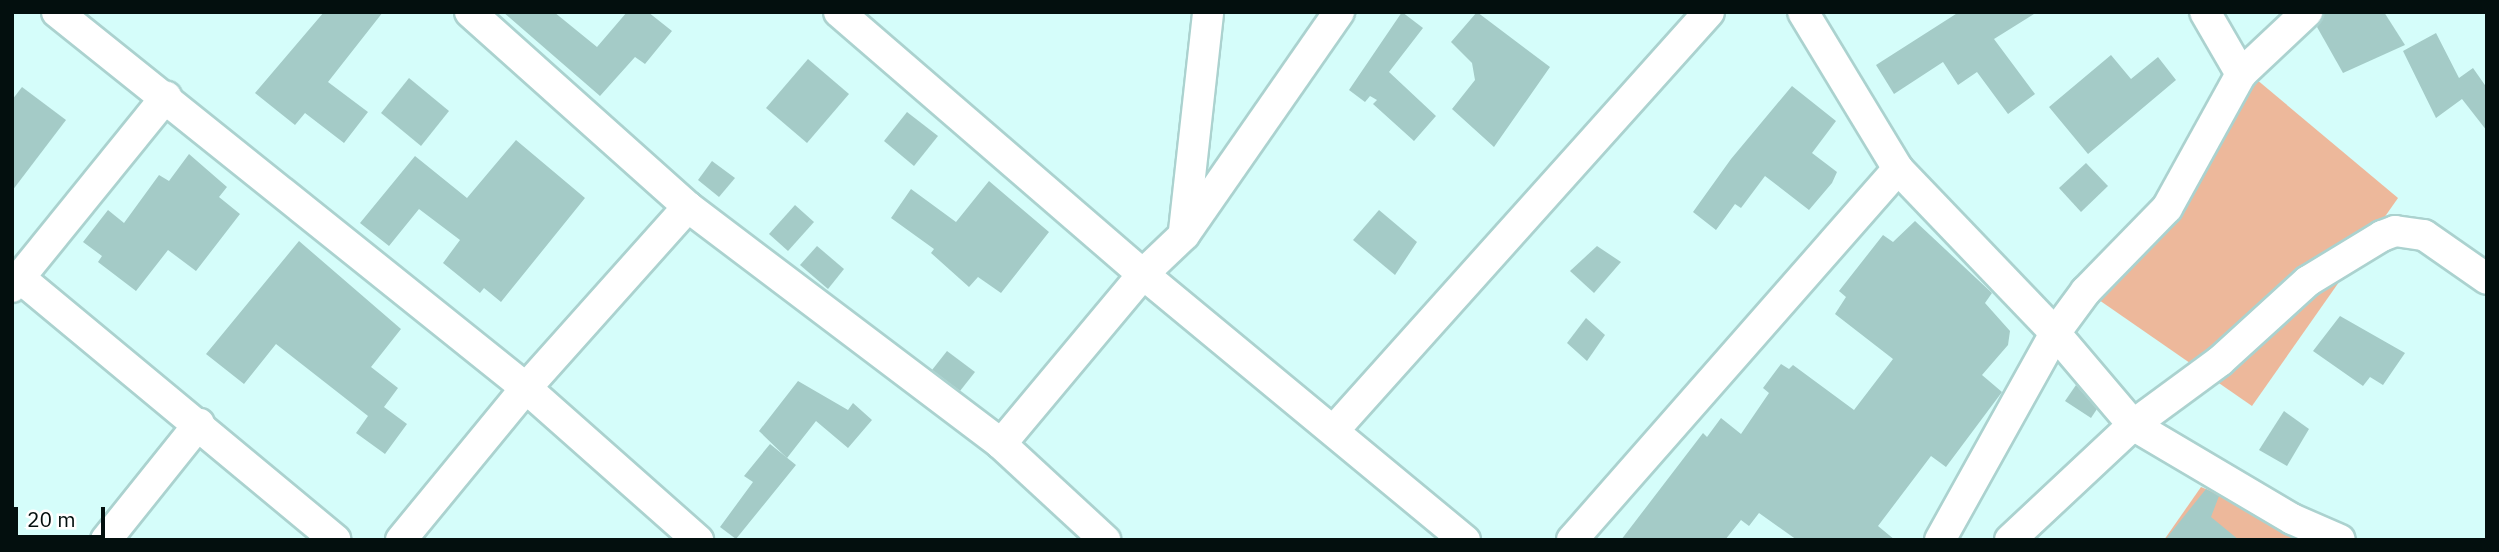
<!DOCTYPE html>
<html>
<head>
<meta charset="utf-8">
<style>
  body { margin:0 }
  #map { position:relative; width:2499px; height:552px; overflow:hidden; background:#d5fdfa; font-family:"IBM Plex Sans",sans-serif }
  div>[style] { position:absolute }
  .green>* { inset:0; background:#edb89b }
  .building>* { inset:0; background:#a4cbc7 }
  .roads { filter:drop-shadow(2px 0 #abd2cf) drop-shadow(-2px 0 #abd2cf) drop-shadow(0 2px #abd2cf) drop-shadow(0 -2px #abd2cf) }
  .minor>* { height:30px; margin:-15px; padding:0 15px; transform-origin:15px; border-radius:15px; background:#fff }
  span { translate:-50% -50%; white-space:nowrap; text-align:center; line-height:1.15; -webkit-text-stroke:5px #fff; paint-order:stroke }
  .frame { position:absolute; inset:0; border:14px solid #030f0e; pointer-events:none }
  .scale { position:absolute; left:14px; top:507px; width:91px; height:32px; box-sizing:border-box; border:4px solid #030f0e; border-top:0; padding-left:9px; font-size:21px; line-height:24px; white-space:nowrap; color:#030f0e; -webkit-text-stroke:5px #fff; paint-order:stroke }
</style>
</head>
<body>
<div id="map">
  <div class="green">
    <i style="clip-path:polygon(2241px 74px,2256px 79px,2398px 198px,2252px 406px,2086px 291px)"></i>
    <i style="clip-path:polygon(2201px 487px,2327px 540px,2164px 540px)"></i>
  </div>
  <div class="building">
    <i style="clip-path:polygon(324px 12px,383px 12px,328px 82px,368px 112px,344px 143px,305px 113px,295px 125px,255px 93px)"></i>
    <i style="clip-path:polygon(503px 12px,554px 12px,597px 47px,627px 12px,648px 12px,672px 31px,645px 64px,635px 57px,600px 96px)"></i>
    <i style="clip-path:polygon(1402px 12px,1423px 28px,1389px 72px,1436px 116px,1414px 141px,1373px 104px,1377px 100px,1370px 96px,1365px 102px,1349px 90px)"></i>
    <i style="clip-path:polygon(1477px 12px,1550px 67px,1494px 147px,1452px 109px,1475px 80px,1472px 63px,1451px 42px)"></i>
    <i style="clip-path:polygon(1959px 12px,2037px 12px,1994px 39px,2035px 94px,2008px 114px,1977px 72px,1958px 85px,1943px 62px,1894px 94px,1876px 65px)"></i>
    <i style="clip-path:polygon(2324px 12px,2384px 12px,2405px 45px,2343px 73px,2317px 27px)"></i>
    <i style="clip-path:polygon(2436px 33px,2459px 78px,2473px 68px,2487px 88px,2487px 131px,2462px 99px,2436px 118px,2403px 51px)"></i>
    <i style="clip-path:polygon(2111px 55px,2131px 79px,2158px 57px,2176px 80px,2088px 154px,2049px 107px)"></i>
    <i style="clip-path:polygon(808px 59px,849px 94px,807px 143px,766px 108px)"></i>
    <i style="clip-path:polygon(409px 78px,449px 111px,421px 146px,381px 113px)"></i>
    <i style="clip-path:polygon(1792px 86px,1836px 121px,1812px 153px,1837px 172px,1832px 183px,1809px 210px,1765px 176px,1741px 208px,1735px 204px,1716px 230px,1693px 212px,1731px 159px)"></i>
    <i style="clip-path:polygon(22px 87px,66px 120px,12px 191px,12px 100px)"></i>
    <i style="clip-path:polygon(907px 112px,938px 136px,914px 166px,884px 141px)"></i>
    <i style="clip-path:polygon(516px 140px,585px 198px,501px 302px,484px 288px,480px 293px,443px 263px,460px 240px,419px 209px,389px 246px,360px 223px,415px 156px,467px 198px)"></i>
    <i style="clip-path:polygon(189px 154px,227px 187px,219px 197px,240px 214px,196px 271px,168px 250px,136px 291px,98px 262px,102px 256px,83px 242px,108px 210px,124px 223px,159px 175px,169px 181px)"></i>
    <i style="clip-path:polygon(712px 161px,735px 178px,719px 197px,698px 180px)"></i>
    <i style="clip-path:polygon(2086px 163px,2108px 186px,2081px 212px,2059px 188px)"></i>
    <i style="clip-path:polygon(989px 181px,1049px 232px,1001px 293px,978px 277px,969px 287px,931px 253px,934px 249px,891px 218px,911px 189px,956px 222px)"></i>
    <i style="clip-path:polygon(795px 205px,814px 222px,788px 251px,769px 234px)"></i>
    <i style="clip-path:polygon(1379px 210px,1417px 242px,1395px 275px,1353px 240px)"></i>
    <i style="clip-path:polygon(1915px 221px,1992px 293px,1985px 303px,2010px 331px,2008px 345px,1982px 375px,2002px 392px,1946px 467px,1931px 456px,1878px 526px,1895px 540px,1797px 540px,1759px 513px,1749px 526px,1741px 520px,1725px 540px,1621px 540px,1703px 433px,1707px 437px,1721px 418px,1741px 434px,1769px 393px,1763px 388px,1781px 364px,1789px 369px,1793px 365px,1854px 410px,1893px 359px,1835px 314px,1846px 297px,1839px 291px,1883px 235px,1893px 242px)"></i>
    <i style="clip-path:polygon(299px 241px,401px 329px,371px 367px,398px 388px,384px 407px,407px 424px,385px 454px,356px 433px,368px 416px,276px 344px,244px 384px,206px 354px)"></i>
    <i style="clip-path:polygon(817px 246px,844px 269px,828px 289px,800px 265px)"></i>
    <i style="clip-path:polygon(1597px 246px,1621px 262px,1594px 293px,1570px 271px)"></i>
    <i style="clip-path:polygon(2340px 316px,2405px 353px,2383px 385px,2370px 377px,2363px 386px,2313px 351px)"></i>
    <i style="clip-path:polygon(1586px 318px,1605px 335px,1587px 361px,1567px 343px)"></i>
    <i style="clip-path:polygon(947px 351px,975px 372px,960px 391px,932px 370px)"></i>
    <i style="clip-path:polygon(798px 381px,848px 410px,853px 403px,872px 420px,848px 448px,816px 421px,787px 458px,759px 431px)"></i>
    <i style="clip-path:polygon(2076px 385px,2097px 409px,2091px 418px,2065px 401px)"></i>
    <i style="clip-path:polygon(2284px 411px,2309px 429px,2287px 466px,2259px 450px)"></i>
    <i style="clip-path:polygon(770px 444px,796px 465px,736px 539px,720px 527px,753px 482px,744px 476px)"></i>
    <i style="clip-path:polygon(2206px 489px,2219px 496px,2211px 517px,2239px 540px,2165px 540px)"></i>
  </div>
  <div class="roads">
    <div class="minor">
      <i style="left:57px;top:12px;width:601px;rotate:38.72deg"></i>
      <i style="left:526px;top:388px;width:230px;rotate:41.5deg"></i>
      <i style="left:470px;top:12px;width:292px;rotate:41.8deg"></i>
      <i style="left:688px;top:207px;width:393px;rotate:37.1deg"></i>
      <i style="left:1001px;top:444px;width:142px;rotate:42.7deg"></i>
      <i style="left:839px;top:12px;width:401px;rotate:40.8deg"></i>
      <i style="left:1143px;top:274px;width:418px;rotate:39.6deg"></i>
      <i style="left:1803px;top:12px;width:184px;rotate:58.8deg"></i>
      <i style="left:1898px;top:169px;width:227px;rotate:46.2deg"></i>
      <i style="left:2055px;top:333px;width:121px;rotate:49.7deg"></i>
      <i style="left:2133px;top:425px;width:185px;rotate:30.6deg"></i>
      <i style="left:2292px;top:519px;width:52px;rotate:23.6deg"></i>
      <i style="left:2205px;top:12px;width:72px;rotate:59.9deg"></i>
      <i style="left:1184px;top:231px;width:220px;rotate:-83.7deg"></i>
      <i style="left:20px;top:278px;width:410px;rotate:39.7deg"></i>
      <i style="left:12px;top:287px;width:245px;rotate:-51deg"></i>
      <i style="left:1335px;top:429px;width:560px;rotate:-48.11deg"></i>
      <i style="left:1001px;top:444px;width:222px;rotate:-50.1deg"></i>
      <i style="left:1143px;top:274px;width:57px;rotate:-43.6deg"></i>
      <i style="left:1184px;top:235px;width:272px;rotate:-55.2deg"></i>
      <i style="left:106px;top:540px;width:149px;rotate:-51.3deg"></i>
      <i style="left:401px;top:540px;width:197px;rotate:-50.6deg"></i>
      <i style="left:526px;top:388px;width:243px;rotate:-48.2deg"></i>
      <i style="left:1572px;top:540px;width:494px;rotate:-48.7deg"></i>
      <i style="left:1940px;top:540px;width:237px;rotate:-60.9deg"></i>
      <i style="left:2055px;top:333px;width:52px;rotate:-53.6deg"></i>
      <i style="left:2086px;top:291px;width:116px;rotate:-45.7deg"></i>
      <i style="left:2167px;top:208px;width:153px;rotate:-61.1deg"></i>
      <i style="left:2241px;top:74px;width:91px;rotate:-43.2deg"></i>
      <i style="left:2010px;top:540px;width:168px;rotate:-43.1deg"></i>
      <i style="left:2133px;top:425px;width:108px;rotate:-36.3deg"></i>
      <i style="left:2220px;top:361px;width:119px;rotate:-42.3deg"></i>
      <i style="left:2308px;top:281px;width:87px;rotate:-31.3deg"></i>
      <i style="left:2382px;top:236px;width:14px;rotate:-21deg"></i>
      <i style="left:2395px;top:231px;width:29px;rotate:8deg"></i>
      <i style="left:2424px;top:235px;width:77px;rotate:34.9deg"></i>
    </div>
  </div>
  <div class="frame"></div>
  <div class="scale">20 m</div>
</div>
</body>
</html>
